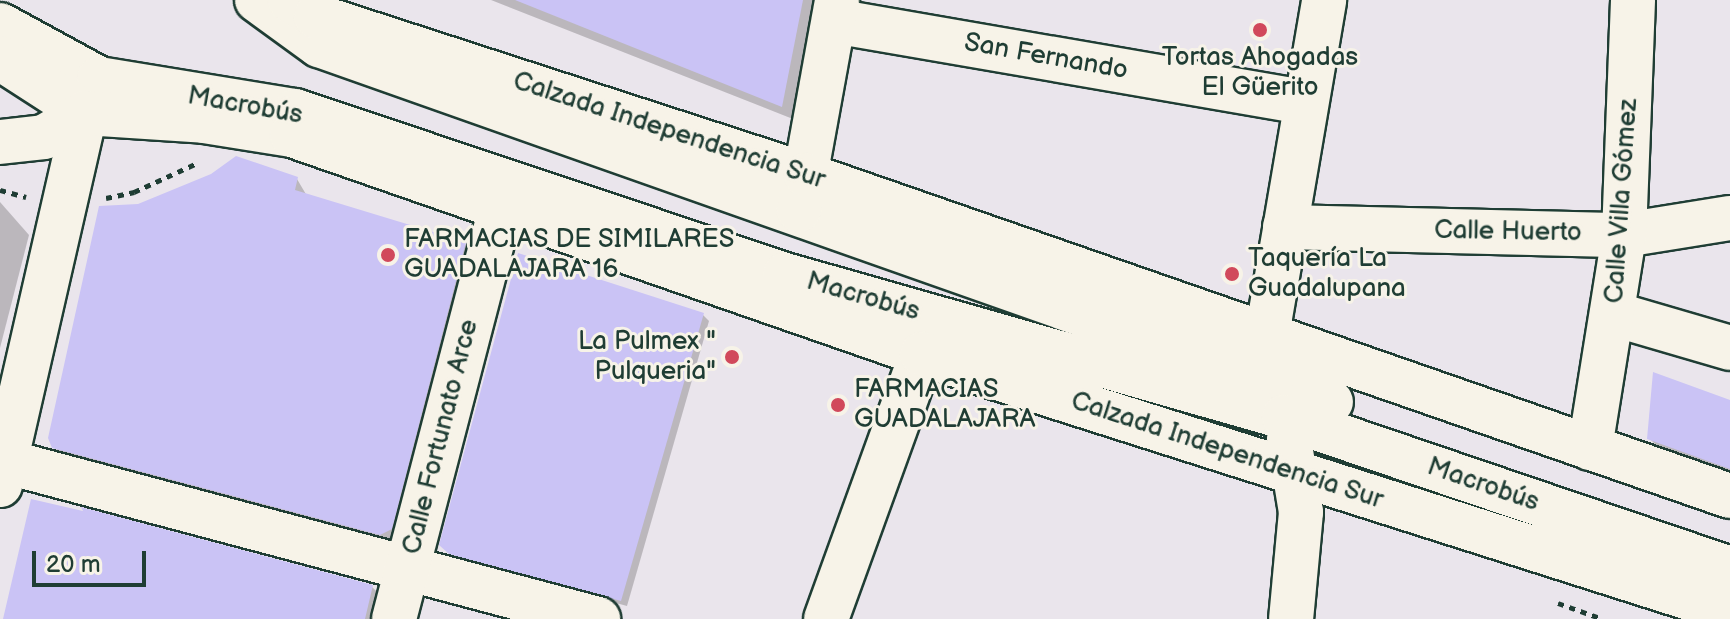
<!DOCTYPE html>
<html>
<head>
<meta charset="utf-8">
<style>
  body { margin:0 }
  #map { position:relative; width:1730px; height:619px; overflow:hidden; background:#eae5ec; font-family:"Balsamiq Sans",sans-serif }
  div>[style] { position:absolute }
  .shadow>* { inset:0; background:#0003 }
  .building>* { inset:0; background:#cac3f5 }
  .path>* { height:5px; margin-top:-2.5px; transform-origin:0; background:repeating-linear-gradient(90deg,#1f3d34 0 6px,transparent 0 12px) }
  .roads { filter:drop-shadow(2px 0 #1f3d34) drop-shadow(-2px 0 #1f3d34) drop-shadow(0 2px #1f3d34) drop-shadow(0 -2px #1f3d34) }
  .minor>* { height:44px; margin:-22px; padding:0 22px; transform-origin:22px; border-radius:22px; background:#f7f3e8 }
  .major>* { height:44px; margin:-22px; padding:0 22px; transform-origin:22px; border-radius:22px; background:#f7f3e8 }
  .dots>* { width:22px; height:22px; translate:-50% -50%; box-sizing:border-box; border:4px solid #f7f3e8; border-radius:50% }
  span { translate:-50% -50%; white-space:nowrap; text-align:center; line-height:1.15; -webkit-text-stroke:6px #f7f3e8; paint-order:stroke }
  .street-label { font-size:26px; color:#1f3d34 }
  .poi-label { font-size:26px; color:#1f3d34 }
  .left { translate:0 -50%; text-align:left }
  .right { translate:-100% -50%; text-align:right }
  .scale { position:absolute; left:32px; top:551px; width:114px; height:36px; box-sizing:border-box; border:4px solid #1f3d34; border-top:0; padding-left:10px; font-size:24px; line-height:28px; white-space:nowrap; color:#1f3d34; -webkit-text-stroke:6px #f7f3e8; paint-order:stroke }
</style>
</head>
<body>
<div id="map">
  <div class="shadow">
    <i style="clip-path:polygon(491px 0,822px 0,798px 121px)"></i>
    <i style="clip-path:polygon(297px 179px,307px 196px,465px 244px,477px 256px,393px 546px,66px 459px,54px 447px,138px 206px)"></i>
    <i style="clip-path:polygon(0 202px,29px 235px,0 348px)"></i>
    <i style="clip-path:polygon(703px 315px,709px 321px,627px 606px,458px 560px,442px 544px)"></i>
    <i style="clip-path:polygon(1730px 402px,1730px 478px,1666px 455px,1649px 438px)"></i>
    <i style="clip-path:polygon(372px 587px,392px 606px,388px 619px,5px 619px)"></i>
  </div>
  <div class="building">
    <i style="clip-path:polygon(515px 0,803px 0,782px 107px)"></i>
    <i style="clip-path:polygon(236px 156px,298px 177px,295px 190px,466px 242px,392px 529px,380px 535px,52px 448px,48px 438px,99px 206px,138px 204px,211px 174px)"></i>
    <i style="clip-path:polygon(518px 253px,704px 313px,621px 601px,449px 554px,439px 545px)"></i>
    <i style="clip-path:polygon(1653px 372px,1730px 400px,1730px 469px,1647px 439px)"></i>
    <i style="clip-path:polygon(31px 499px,83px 511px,81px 507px,373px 585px,365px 619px,3px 619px)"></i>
  </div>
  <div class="path">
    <i style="left:0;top:190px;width:27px;rotate:15deg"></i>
    <i style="left:106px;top:198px;width:29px;rotate:-12deg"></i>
    <i style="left:134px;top:192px;width:69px;rotate:-24.7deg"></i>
    <i style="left:1558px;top:603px;width:48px;rotate:19.6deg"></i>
  </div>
  <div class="roads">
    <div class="minor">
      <i style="left:257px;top:0;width:77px;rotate:36deg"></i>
      <i style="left:319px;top:45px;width:1073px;rotate:19.43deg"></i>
      <i style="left:834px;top:21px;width:478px;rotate:9.8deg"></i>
      <i style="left:0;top:25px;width:113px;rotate:28.6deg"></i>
      <i style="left:99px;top:79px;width:199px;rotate:9.3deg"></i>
      <i style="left:295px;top:111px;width:517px;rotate:18.51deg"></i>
      <i style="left:785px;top:275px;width:519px;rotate:15.88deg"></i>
      <i style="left:1284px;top:417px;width:471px;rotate:18.8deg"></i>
      <i style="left:799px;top:210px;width:213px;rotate:-79.7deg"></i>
      <i style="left:1285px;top:227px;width:339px;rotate:1.4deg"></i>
      <i style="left:1624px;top:235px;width:107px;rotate:-9.1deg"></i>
      <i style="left:1614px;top:314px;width:121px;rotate:16.3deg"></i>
      <i style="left:1275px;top:372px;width:38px;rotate:-102deg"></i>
      <i style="left:1267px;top:335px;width:340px;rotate:-80.3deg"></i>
      <i style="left:1289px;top:439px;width:74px;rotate:80.7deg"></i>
      <i style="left:1301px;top:512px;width:107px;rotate:95.3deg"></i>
      <i style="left:1590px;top:448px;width:216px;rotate:-80.9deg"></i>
      <i style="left:1624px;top:235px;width:235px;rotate:-87.8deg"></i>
      <i style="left:0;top:460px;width:619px;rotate:14.89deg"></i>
      <i style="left:0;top:485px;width:382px;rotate:-77.1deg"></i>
      <i style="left:394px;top:619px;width:424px;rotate:-75.4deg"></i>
      <i style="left:826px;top:619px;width:282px;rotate:-70.1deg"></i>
    </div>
    <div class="major">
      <i style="left:290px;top:0;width:31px;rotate:32deg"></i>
      <i style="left:316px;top:16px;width:515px;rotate:17.98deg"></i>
      <i style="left:806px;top:175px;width:978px;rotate:19.16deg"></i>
      <i style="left:0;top:58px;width:101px;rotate:32.9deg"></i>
      <i style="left:85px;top:113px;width:119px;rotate:3.8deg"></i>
      <i style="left:204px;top:121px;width:89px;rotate:9deg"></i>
      <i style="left:292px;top:135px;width:667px;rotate:19.17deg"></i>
      <i style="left:922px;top:354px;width:848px;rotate:17.64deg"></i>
      <i style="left:0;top:142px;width:44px;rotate:-6.5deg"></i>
      <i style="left:44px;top:137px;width:48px;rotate:-30.3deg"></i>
    </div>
  </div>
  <div class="dots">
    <i style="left:1260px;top:30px;background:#d1495b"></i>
    <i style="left:388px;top:255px;background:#d1495b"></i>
    <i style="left:1232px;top:274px;background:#d1495b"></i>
    <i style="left:732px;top:357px;background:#d1495b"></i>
    <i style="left:838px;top:405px;background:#d1495b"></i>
  </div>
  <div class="street-label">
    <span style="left:1046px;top:57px;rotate:10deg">San Fernando</span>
    <span style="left:245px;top:106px;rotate:10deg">Macrobús</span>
    <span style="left:669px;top:131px;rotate:18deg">Calzada Independencia Sur</span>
    <span style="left:1622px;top:201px;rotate:-86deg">Calle Villa Gómez</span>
    <span style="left:1508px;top:232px;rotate:1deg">Calle Huerto</span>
    <span style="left:863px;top:297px;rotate:16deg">Macrobús</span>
    <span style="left:441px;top:437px;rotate:-76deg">Calle Fortunato Arce</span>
    <span style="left:1227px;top:451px;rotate:18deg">Calzada Independencia Sur</span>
    <span style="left:1483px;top:485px;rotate:19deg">Macrobús</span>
  </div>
  <div class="poi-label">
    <span style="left:1260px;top:73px">Tortas Ahogadas<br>El Güerito</span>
    <span class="left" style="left:404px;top:255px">FARMACIAS DE SIMILARES<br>GUADALAJARA 16</span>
    <span class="left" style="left:1248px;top:274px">Taquería La<br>Guadalupana</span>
    <span class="right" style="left:716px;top:357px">La Pulmex "<br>Pulqueria"</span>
    <span class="left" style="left:854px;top:405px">FARMACIAS<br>GUADALAJARA</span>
  </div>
  <div class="scale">20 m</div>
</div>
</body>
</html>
